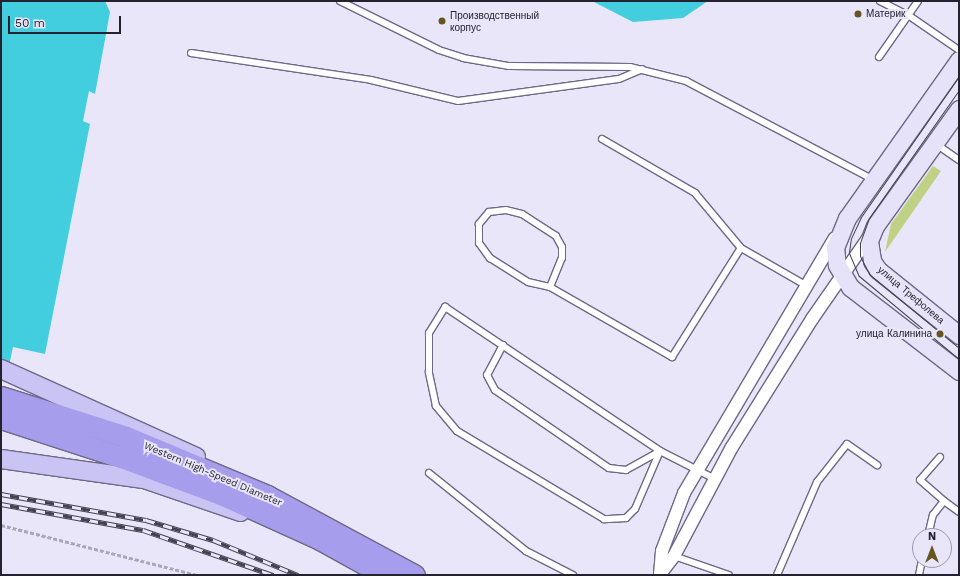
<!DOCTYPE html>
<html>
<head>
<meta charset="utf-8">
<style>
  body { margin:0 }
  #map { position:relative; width:960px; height:576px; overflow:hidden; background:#e9e6fa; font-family:"Work Sans",sans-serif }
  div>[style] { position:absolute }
  .green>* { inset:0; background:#bfd184 }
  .water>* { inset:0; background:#42cedf }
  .path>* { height:2.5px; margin-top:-1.25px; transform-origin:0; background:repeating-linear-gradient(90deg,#aaa7b9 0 4px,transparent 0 6px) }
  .roads { filter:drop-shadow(1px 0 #6e6886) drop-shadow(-1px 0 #6e6886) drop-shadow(0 1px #6e6886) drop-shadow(0 -1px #6e6886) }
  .lane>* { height:6px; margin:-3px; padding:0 3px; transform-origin:3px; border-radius:3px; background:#fff }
  .street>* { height:12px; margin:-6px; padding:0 6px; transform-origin:6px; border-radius:6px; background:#fff }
  .secondary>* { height:17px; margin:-8.5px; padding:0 8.5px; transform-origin:8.5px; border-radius:8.5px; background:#e5e2fa }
  .primary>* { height:18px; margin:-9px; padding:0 9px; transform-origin:9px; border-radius:9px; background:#cac4f4 }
  .highway>* { height:21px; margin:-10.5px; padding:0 10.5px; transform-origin:10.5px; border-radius:10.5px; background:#a79ded }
  .tram>* { height:1px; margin:-0.5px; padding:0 0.5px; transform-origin:0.5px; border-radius:0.5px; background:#454250 }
  .rail>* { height:4.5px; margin-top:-2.25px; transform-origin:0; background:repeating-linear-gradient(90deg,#e9e6fa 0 9px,#454250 0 18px); box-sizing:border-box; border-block:1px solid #454250 }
  .dots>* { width:11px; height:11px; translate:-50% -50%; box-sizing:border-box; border:2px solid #e9e6fa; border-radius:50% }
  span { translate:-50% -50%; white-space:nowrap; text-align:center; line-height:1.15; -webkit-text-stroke:4px #e9e6fa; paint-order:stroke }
  .poi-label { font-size:10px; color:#25222f }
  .left { translate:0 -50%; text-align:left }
  .right { translate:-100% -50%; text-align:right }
  .street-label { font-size:10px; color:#25222f }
  .frame { position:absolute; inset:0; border:2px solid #25222f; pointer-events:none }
  .north { position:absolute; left:912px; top:528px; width:40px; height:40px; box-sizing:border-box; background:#e9e6fa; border:1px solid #9b98a9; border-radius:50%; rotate:0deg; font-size:11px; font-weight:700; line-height:16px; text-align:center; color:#25222f }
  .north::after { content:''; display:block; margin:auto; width:14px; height:18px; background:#665422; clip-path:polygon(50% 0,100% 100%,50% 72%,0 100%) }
  .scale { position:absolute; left:8px; top:16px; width:113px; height:18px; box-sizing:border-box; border:2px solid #25222f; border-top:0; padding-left:5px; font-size:12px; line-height:14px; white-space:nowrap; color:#25222f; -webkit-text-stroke:3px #e9e6fa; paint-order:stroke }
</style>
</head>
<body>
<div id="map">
  <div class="green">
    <i style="clip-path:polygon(933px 166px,941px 171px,885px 252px,891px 224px)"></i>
  </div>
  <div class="water">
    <i style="clip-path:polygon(1px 1px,105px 1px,110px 12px,95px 94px,89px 91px,83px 121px,90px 124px,45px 354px,13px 347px,9px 366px,1px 367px)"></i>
    <i style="clip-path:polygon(592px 1px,708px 1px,683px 18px,633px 22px)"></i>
  </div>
  <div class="path">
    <i style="left:1px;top:525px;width:202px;rotate:14.3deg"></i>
  </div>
  <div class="roads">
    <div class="lane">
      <i style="left:340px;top:1px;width:110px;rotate:26.3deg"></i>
      <i style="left:439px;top:50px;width:25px;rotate:18deg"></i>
      <i style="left:463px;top:58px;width:47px;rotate:9.9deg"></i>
      <i style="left:509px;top:66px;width:121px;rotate:0.5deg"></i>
      <i style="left:630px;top:67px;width:58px;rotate:14deg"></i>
      <i style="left:686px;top:81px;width:210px;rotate:27.8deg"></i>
      <i style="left:880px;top:1px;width:31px;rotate:27deg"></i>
      <i style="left:908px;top:15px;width:62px;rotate:34.5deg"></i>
      <i style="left:191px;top:53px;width:182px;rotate:8.5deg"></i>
      <i style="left:371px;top:80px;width:89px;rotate:13.6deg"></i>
      <i style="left:458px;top:101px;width:162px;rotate:-7.8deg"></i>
      <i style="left:619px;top:79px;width:25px;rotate:-23deg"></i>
      <i style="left:879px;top:57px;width:68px;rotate:-55.1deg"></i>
      <i style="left:602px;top:139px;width:108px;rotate:30.1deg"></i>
      <i style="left:695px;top:193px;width:72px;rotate:50.1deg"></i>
      <i style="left:741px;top:248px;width:76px;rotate:29.9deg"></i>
      <i style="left:936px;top:144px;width:28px;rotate:35deg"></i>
      <i style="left:550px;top:287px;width:31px;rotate:-68deg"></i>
      <i style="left:562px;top:258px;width:11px;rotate:-90deg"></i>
      <i style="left:562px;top:247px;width:13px;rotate:-119deg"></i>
      <i style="left:556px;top:236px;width:40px;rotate:-147.1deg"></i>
      <i style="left:522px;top:214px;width:16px;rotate:-166deg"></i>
      <i style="left:506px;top:210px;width:17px;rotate:173deg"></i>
      <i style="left:489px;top:212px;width:16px;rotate:130deg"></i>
      <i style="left:479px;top:224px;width:19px;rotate:90deg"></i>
      <i style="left:479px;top:243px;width:19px;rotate:54deg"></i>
      <i style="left:490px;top:258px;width:45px;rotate:32.3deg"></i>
      <i style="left:528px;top:282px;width:23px;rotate:13deg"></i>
      <i style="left:550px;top:287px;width:141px;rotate:29.8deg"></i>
      <i style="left:672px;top:357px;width:129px;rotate:-57.7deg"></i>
      <i style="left:503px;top:345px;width:34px;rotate:118deg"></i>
      <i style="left:487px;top:375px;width:17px;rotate:62deg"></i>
      <i style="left:495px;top:390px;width:138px;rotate:34.4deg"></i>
      <i style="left:609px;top:468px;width:17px;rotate:7deg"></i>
      <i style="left:626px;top:470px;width:39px;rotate:-29deg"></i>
      <i style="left:660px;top:451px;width:63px;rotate:113.3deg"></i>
      <i style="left:635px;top:509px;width:13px;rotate:135deg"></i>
      <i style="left:626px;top:518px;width:22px;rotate:177deg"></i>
      <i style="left:604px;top:519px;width:171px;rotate:-149.1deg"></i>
      <i style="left:457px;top:431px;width:33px;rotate:-130deg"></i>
      <i style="left:436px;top:406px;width:35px;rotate:-102deg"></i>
      <i style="left:429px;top:372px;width:39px;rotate:-90deg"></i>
      <i style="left:429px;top:333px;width:31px;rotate:-58deg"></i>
      <i style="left:445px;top:307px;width:259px;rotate:33.8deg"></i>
      <i style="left:660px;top:451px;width:59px;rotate:27deg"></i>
      <i style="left:940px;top:457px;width:30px;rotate:131deg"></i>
      <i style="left:920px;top:480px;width:32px;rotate:41deg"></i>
      <i style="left:429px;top:473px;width:124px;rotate:38.8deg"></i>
      <i style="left:526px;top:551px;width:53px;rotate:27.1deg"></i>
      <i style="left:928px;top:536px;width:22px;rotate:-77deg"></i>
      <i style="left:933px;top:515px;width:18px;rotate:-52deg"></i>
      <i style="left:944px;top:501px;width:19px;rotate:36deg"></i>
      <i style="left:674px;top:556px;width:58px;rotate:19.1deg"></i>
      <i style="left:777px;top:575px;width:101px;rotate:-66.7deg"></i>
      <i style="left:817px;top:482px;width:48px;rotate:-51.7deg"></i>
      <i style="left:847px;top:444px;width:37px;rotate:35deg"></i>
      <i style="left:919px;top:575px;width:15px;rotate:-79deg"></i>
    </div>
    <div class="street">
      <i style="left:660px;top:574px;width:23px;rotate:-52deg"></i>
      <i style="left:674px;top:556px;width:123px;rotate:-62deg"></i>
      <i style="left:732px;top:447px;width:151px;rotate:-58deg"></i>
      <i style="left:812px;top:319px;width:103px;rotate:-55.2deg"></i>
      <i style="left:660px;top:574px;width:23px;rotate:-85deg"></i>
      <i style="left:662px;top:551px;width:62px;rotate:-69.2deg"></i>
      <i style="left:684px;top:493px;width:296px;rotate:-59.4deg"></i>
    </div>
    <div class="secondary">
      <i style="left:959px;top:60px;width:194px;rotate:125.3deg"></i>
      <i style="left:847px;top:218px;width:31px;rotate:112deg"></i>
      <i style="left:835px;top:247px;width:18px;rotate:84deg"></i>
      <i style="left:837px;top:265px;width:26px;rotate:59deg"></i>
      <i style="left:850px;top:287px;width:138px;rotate:37.6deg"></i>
      <i style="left:959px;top:109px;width:144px;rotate:125.7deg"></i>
      <i style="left:875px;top:226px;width:16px;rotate:112deg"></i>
      <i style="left:869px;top:241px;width:20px;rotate:81deg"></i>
      <i style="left:872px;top:261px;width:11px;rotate:56deg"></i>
      <i style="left:878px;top:270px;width:104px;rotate:38.7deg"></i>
    </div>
    <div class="primary">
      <i style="left:1px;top:369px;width:214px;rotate:24.3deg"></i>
      <i style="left:1px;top:459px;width:144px;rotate:8deg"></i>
      <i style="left:144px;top:479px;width:102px;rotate:18.8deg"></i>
    </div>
    <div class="highway">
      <i style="left:1px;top:397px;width:131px;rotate:17.7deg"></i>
      <i style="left:126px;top:437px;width:153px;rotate:22.7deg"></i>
      <i style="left:267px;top:496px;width:167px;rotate:28.3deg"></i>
      <i style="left:1px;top:418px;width:126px;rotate:18deg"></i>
      <i style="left:121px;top:457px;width:109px;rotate:20.4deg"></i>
      <i style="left:223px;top:495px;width:107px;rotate:24.4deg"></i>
      <i style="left:320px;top:539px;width:74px;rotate:29deg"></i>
    </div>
  </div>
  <div class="tram">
    <i style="left:959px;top:76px;width:172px;rotate:124.8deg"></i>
    <i style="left:861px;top:217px;width:23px;rotate:115deg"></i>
    <i style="left:851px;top:238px;width:15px;rotate:98deg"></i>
    <i style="left:849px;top:253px;width:25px;rotate:67deg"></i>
    <i style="left:859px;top:276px;width:130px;rotate:39.7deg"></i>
    <i style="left:959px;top:90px;width:156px;rotate:125.1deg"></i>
    <i style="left:869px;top:218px;width:27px;rotate:110deg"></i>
    <i style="left:860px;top:243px;width:13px;rotate:90deg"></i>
    <i style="left:860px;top:256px;width:20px;rotate:63deg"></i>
    <i style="left:869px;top:274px;width:117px;rotate:39.4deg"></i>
  </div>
  <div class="rail">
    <i style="left:1px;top:494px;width:147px;rotate:10.2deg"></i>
    <i style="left:146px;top:520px;width:70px;rotate:16.6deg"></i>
    <i style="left:213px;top:540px;width:92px;rotate:22.4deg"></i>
    <i style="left:1px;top:504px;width:144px;rotate:10.4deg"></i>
    <i style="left:143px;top:530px;width:138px;rotate:19.1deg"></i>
  </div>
  <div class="dots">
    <i style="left:858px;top:14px;background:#665422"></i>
    <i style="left:442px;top:21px;background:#665422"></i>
    <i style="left:940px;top:334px;background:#665422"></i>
  </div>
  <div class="poi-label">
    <span class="left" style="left:866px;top:14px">Материк</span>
    <span class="left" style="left:450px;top:21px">Производственный<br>корпус</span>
    <span class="right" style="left:932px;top:334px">улица Калинина</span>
  </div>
  <div class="street-label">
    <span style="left:911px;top:295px;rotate:40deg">улица Трефолева</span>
    <span style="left:213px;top:474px;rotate:23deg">Western High-Speed Diameter</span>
  </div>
  <div class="frame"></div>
  <div class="north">N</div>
  <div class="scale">50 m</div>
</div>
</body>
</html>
